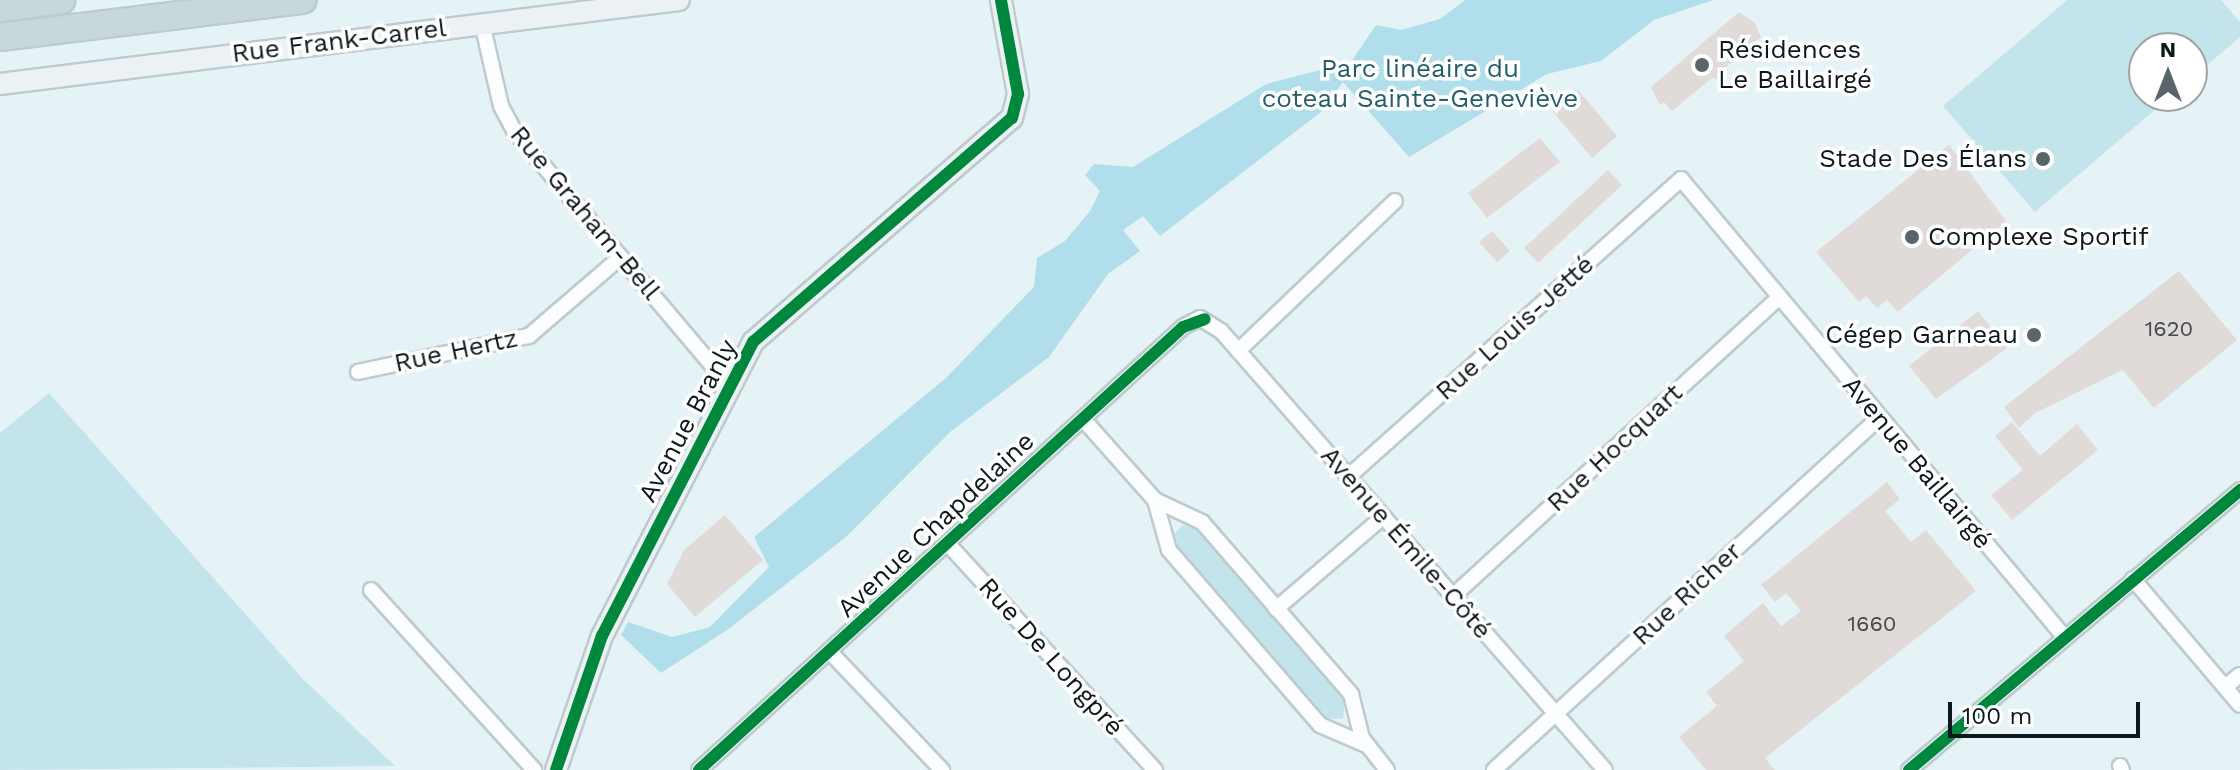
<!DOCTYPE html>
<html>
<head>
<meta charset="utf-8">
<style>
  body { margin:0 }
  #map { position:relative; width:2240px; height:770px; overflow:hidden; background:#e5f3f7; font-family:"Work Sans",sans-serif }
  div>[style] { position:absolute }
  .green>* { inset:0; background:#c4e4ec }
  .forest>* { inset:0; background:#b0deea }
  .building>* { inset:0; background:#e0dbd8 }
  .roads { filter:drop-shadow(2px 0 #becbce) drop-shadow(-2px 0 #becbce) drop-shadow(0 2px #becbce) drop-shadow(0 -2px #becbce) }
  .street>* { height:14px; margin:-7px; padding:0 7px; transform-origin:7px; border-radius:7px; background:#fbfdfe }
  .secondary>* { height:20px; margin:-10px; padding:0 10px; transform-origin:10px; border-radius:10px; background:#ecf2f4 }
  .highway>* { height:26px; margin:-13px; padding:0 13px; transform-origin:13px; border-radius:13px; background:#c6d8db }
  .cycleway>* { height:12px; margin:-6px; padding:0 6px; transform-origin:6px; border-radius:6px; background:#00873e }
  .dots>* { width:22px; height:22px; translate:-50% -50%; box-sizing:border-box; border:4px solid #fff; border-radius:50% }
  span { translate:-50% -50%; white-space:nowrap; text-align:center; line-height:1.15; -webkit-text-stroke:7px #fff; paint-order:stroke }
  .number-label { font-size:22px; color:#42494a }
  .number-label span { -webkit-text-stroke-width:0 }
  .street-label { font-size:26px; color:#0d181b }
  .poi-label { font-size:26px; color:#0d181b }
  .left { translate:0 -50%; text-align:left }
  .right { translate:-100% -50%; text-align:right }
  .park-label { font-size:26px; color:#245f6c }
  .north { position:absolute; left:2128px; top:32px; width:80px; height:80px; box-sizing:border-box; background:#fff; border:2px solid #9ea3a4; border-radius:50%; rotate:0deg; font-size:22px; font-weight:700; line-height:32px; text-align:center; color:#0d181b }
  .north::after { content:''; display:block; margin:auto; width:28px; height:36px; background:#596568; clip-path:polygon(50% 0,100% 100%,50% 72%,0 100%) }
  .scale { position:absolute; left:1948px; top:702px; width:192px; height:36px; box-sizing:border-box; border:4px solid #0d181b; border-top:0; padding-left:10px; font-size:24px; line-height:28px; white-space:nowrap; color:#0d181b; -webkit-text-stroke:6px #fff; paint-order:stroke }
</style>
</head>
<body>
<div id="map">
  <div class="green">
    <i style="clip-path:polygon(2067px 0,2221px 0,2240px 22px,2240px 37px,2192px 78px,2192px 48px,2144px 48px,2144px 96px,2171px 96px,2035px 212px,1943px 106px)"></i>
    <i style="clip-path:polygon(49px 393px,303px 679px,395px 766px,0 770px,0 433px)"></i>
    <i style="clip-path:polygon(1183px 525px,1195px 528px,1345px 699px,1343px 719px,1325px 718px,1179px 549px,1174px 534px)"></i>
  </div>
  <div class="forest">
    <i style="clip-path:polygon(1465px 0,1713px 0,1654px 20px,1601px 61px,1547px 74px,1409px 157px,1343px 82px,1321px 112px,1160px 236px,1143px 216px,1123px 230px,1140px 251px,1108px 274px,1049px 357px,950px 432px,846px 537px,730px 628px,661px 673px,621px 635px,628px 622px,672px 637px,710px 627px,769px 567px,754px 537px,946px 378px,1034px 287px,1037px 258px,1065px 241px,1090px 211px,1100px 191px,1085px 175px,1094px 164px,1133px 167px,1266px 84px,1351px 62px,1376px 25px,1401px 30px,1440px 19px)"></i>
  </div>
  <div class="building">
    <i style="clip-path:polygon(1739px 12px,1755px 23px,1761px 37px,1724px 69px,1720px 80px,1712px 78px,1672px 111px,1664px 102px,1660px 105px,1651px 87px)"></i>
    <i style="clip-path:polygon(1578px 90px,1617px 136px,1592px 158px,1553px 112px)"></i>
    <i style="clip-path:polygon(1540px 138px,1560px 162px,1487px 218px,1468px 193px)"></i>
    <i style="clip-path:polygon(1949px 145px,2006px 221px,1898px 312px,1887px 300px,1877px 308px,1866px 296px,1859px 302px,1816px 252px)"></i>
    <i style="clip-path:polygon(1608px 170px,1622px 185px,1538px 263px,1524px 248px)"></i>
    <i style="clip-path:polygon(1492px 231px,1510px 251px,1497px 262px,1479px 242px)"></i>
    <i style="clip-path:polygon(2179px 271px,2237px 340px,2154px 408px,2123px 370px,2035px 413px,2019px 428px,2004px 407px)"></i>
    <i style="clip-path:polygon(1978px 311px,2007px 348px,1936px 399px,1909px 366px)"></i>
    <i style="clip-path:polygon(2012px 422px,2040px 456px,2077px 424px,2098px 450px,2012px 520px,1991px 495px,2023px 470px,1995px 436px)"></i>
    <i style="clip-path:polygon(1887px 482px,1900px 499px,1885px 511px,1911px 542px,1926px 530px,1976px 591px,1765px 758px,1775px 770px,1706px 770px,1679px 737px,1717px 706px,1706px 692px,1744px 661px,1724px 636px,1763px 603px,1781px 626px,1801px 611px,1786px 593px,1775px 602px,1761px 585px)"></i>
    <i style="clip-path:polygon(725px 515px,763px 560px,695px 617px,667px 584px,684px 550px)"></i>
  </div>
  <div class="roads">
    <div class="street">
      <i style="left:482px;top:23px;width:85px;rotate:77.1deg"></i>
      <i style="left:501px;top:106px;width:30px;rotate:62deg"></i>
      <i style="left:515px;top:132px;width:330px;rotate:49.8deg"></i>
      <i style="left:1238px;top:351px;width:217px;rotate:-43.7deg"></i>
      <i style="left:358px;top:372px;width:175px;rotate:-11.9deg"></i>
      <i style="left:529px;top:336px;width:121px;rotate:-40.7deg"></i>
      <i style="left:1083px;top:419px;width:108px;rotate:48.4deg"></i>
      <i style="left:1155px;top:500px;width:52px;rotate:74.4deg"></i>
      <i style="left:1169px;top:550px;width:231px;rotate:49.2deg"></i>
      <i style="left:1320px;top:725px;width:50px;rotate:23.5deg"></i>
      <i style="left:1348px;top:477px;width:447px;rotate:-41.8deg"></i>
      <i style="left:1681px;top:179px;width:593px;rotate:50.06deg"></i>
      <i style="left:1155px;top:500px;width:52px;rotate:25.1deg"></i>
      <i style="left:1202px;top:522px;width:228px;rotate:49.1deg"></i>
      <i style="left:1351px;top:694px;width:45px;rotate:76deg"></i>
      <i style="left:1362px;top:738px;width:41px;rotate:52deg"></i>
      <i style="left:947px;top:543px;width:308px;rotate:47.5deg"></i>
      <i style="left:2133px;top:579px;width:165px;rotate:49.7deg"></i>
      <i style="left:371px;top:590px;width:243px;rotate:47.8deg"></i>
      <i style="left:1452px;top:597px;width:441px;rotate:-42.5deg"></i>
      <i style="left:1276px;top:609px;width:141px;rotate:-40.7deg"></i>
      <i style="left:830px;top:652px;width:163px;rotate:46.5deg"></i>
      <i style="left:2225px;top:687px;width:19px;rotate:-39deg"></i>
      <i style="left:2120px;top:766px;width:4px;rotate:63deg"></i>
      <i style="left:699px;top:770px;width:656px;rotate:-42.47deg"></i>
      <i style="left:1183px;top:327px;width:19px;rotate:-28deg"></i>
      <i style="left:1200px;top:318px;width:25px;rotate:32deg"></i>
      <i style="left:1221px;top:331px;width:583px;rotate:48.82deg"></i>
      <i style="left:1494px;top:770px;width:522px;rotate:-42.44deg"></i>
      <i style="left:1909px;top:770px;width:434px;rotate:-40.2deg"></i>
    </div>
    <div class="secondary">
      <i style="left:0;top:84px;width:684px;rotate:-7.05deg"></i>
      <i style="left:556px;top:770px;width:142px;rotate:-71.1deg"></i>
      <i style="left:602px;top:636px;width:331px;rotate:-62.8deg"></i>
      <i style="left:753px;top:342px;width:342px;rotate:-40.9deg"></i>
      <i style="left:1012px;top:118px;width:25px;rotate:-76deg"></i>
      <i style="left:1018px;top:94px;width:96px;rotate:-100.3deg"></i>
    </div>
    <div class="highway">
      <i style="left:0;top:8px;width:62px;rotate:-7.5deg"></i>
      <i style="left:0;top:37px;width:305px;rotate:-7deg"></i>
    </div>
  </div>
  <div class="cycleway">
    <i style="left:556px;top:770px;width:142px;rotate:-71.1deg"></i>
    <i style="left:602px;top:636px;width:331px;rotate:-62.8deg"></i>
    <i style="left:753px;top:342px;width:342px;rotate:-40.9deg"></i>
    <i style="left:1012px;top:118px;width:25px;rotate:-76deg"></i>
    <i style="left:1018px;top:94px;width:96px;rotate:-100.3deg"></i>
    <i style="left:699px;top:770px;width:656px;rotate:-42.47deg"></i>
    <i style="left:1183px;top:327px;width:23px;rotate:-20deg"></i>
    <i style="left:1909px;top:770px;width:434px;rotate:-40.2deg"></i>
  </div>
  <div class="dots">
    <i style="left:1702px;top:65px;background:#596568"></i>
    <i style="left:2043px;top:159px;background:#596568"></i>
    <i style="left:1912px;top:237px;background:#596568"></i>
    <i style="left:2034px;top:335px;background:#596568"></i>
  </div>
  <div class="number-label">
    <span style="left:2169px;top:329px">1620</span>
    <span style="left:1872px;top:624px">1660</span>
  </div>
  <div class="street-label">
    <span style="left:339px;top:41px;rotate:-7deg">Rue Frank-Carrel</span>
    <span style="left:585px;top:213px;rotate:50deg">Rue Graham-Bell</span>
    <span style="left:1515px;top:328px;rotate:-42deg">Rue Louis-Jetté</span>
    <span style="left:456px;top:351px;rotate:-12deg">Rue Hertz</span>
    <span style="left:688px;top:421px;rotate:-62deg">Avenue Branly</span>
    <span style="left:1615px;top:448px;rotate:-43deg">Rue Hocquart</span>
    <span style="left:1917px;top:463px;rotate:50deg">Avenue Baillairgé</span>
    <span style="left:936px;top:525px;rotate:-43deg">Avenue Chapdelaine</span>
    <span style="left:1406px;top:543px;rotate:49deg">Avenue Émile-Côté</span>
    <span style="left:1687px;top:594px;rotate:-43deg">Rue Richer</span>
    <span style="left:1051px;top:657px;rotate:48deg">Rue De Longpré</span>
  </div>
  <div class="poi-label">
    <span class="left" style="left:1718px;top:65px">Résidences<br>Le Baillairgé</span>
    <span class="right" style="left:2027px;top:159px">Stade Des Élans</span>
    <span class="left" style="left:1928px;top:237px">Complexe Sportif</span>
    <span class="right" style="left:2018px;top:335px">Cégep Garneau</span>
  </div>
  <div class="park-label">
    <span style="left:1420px;top:84px">Parc linéaire du<br>coteau Sainte-Geneviève</span>
  </div>
  <div class="north">N</div>
  <div class="scale">100 m</div>
</div>
</body>
</html>
